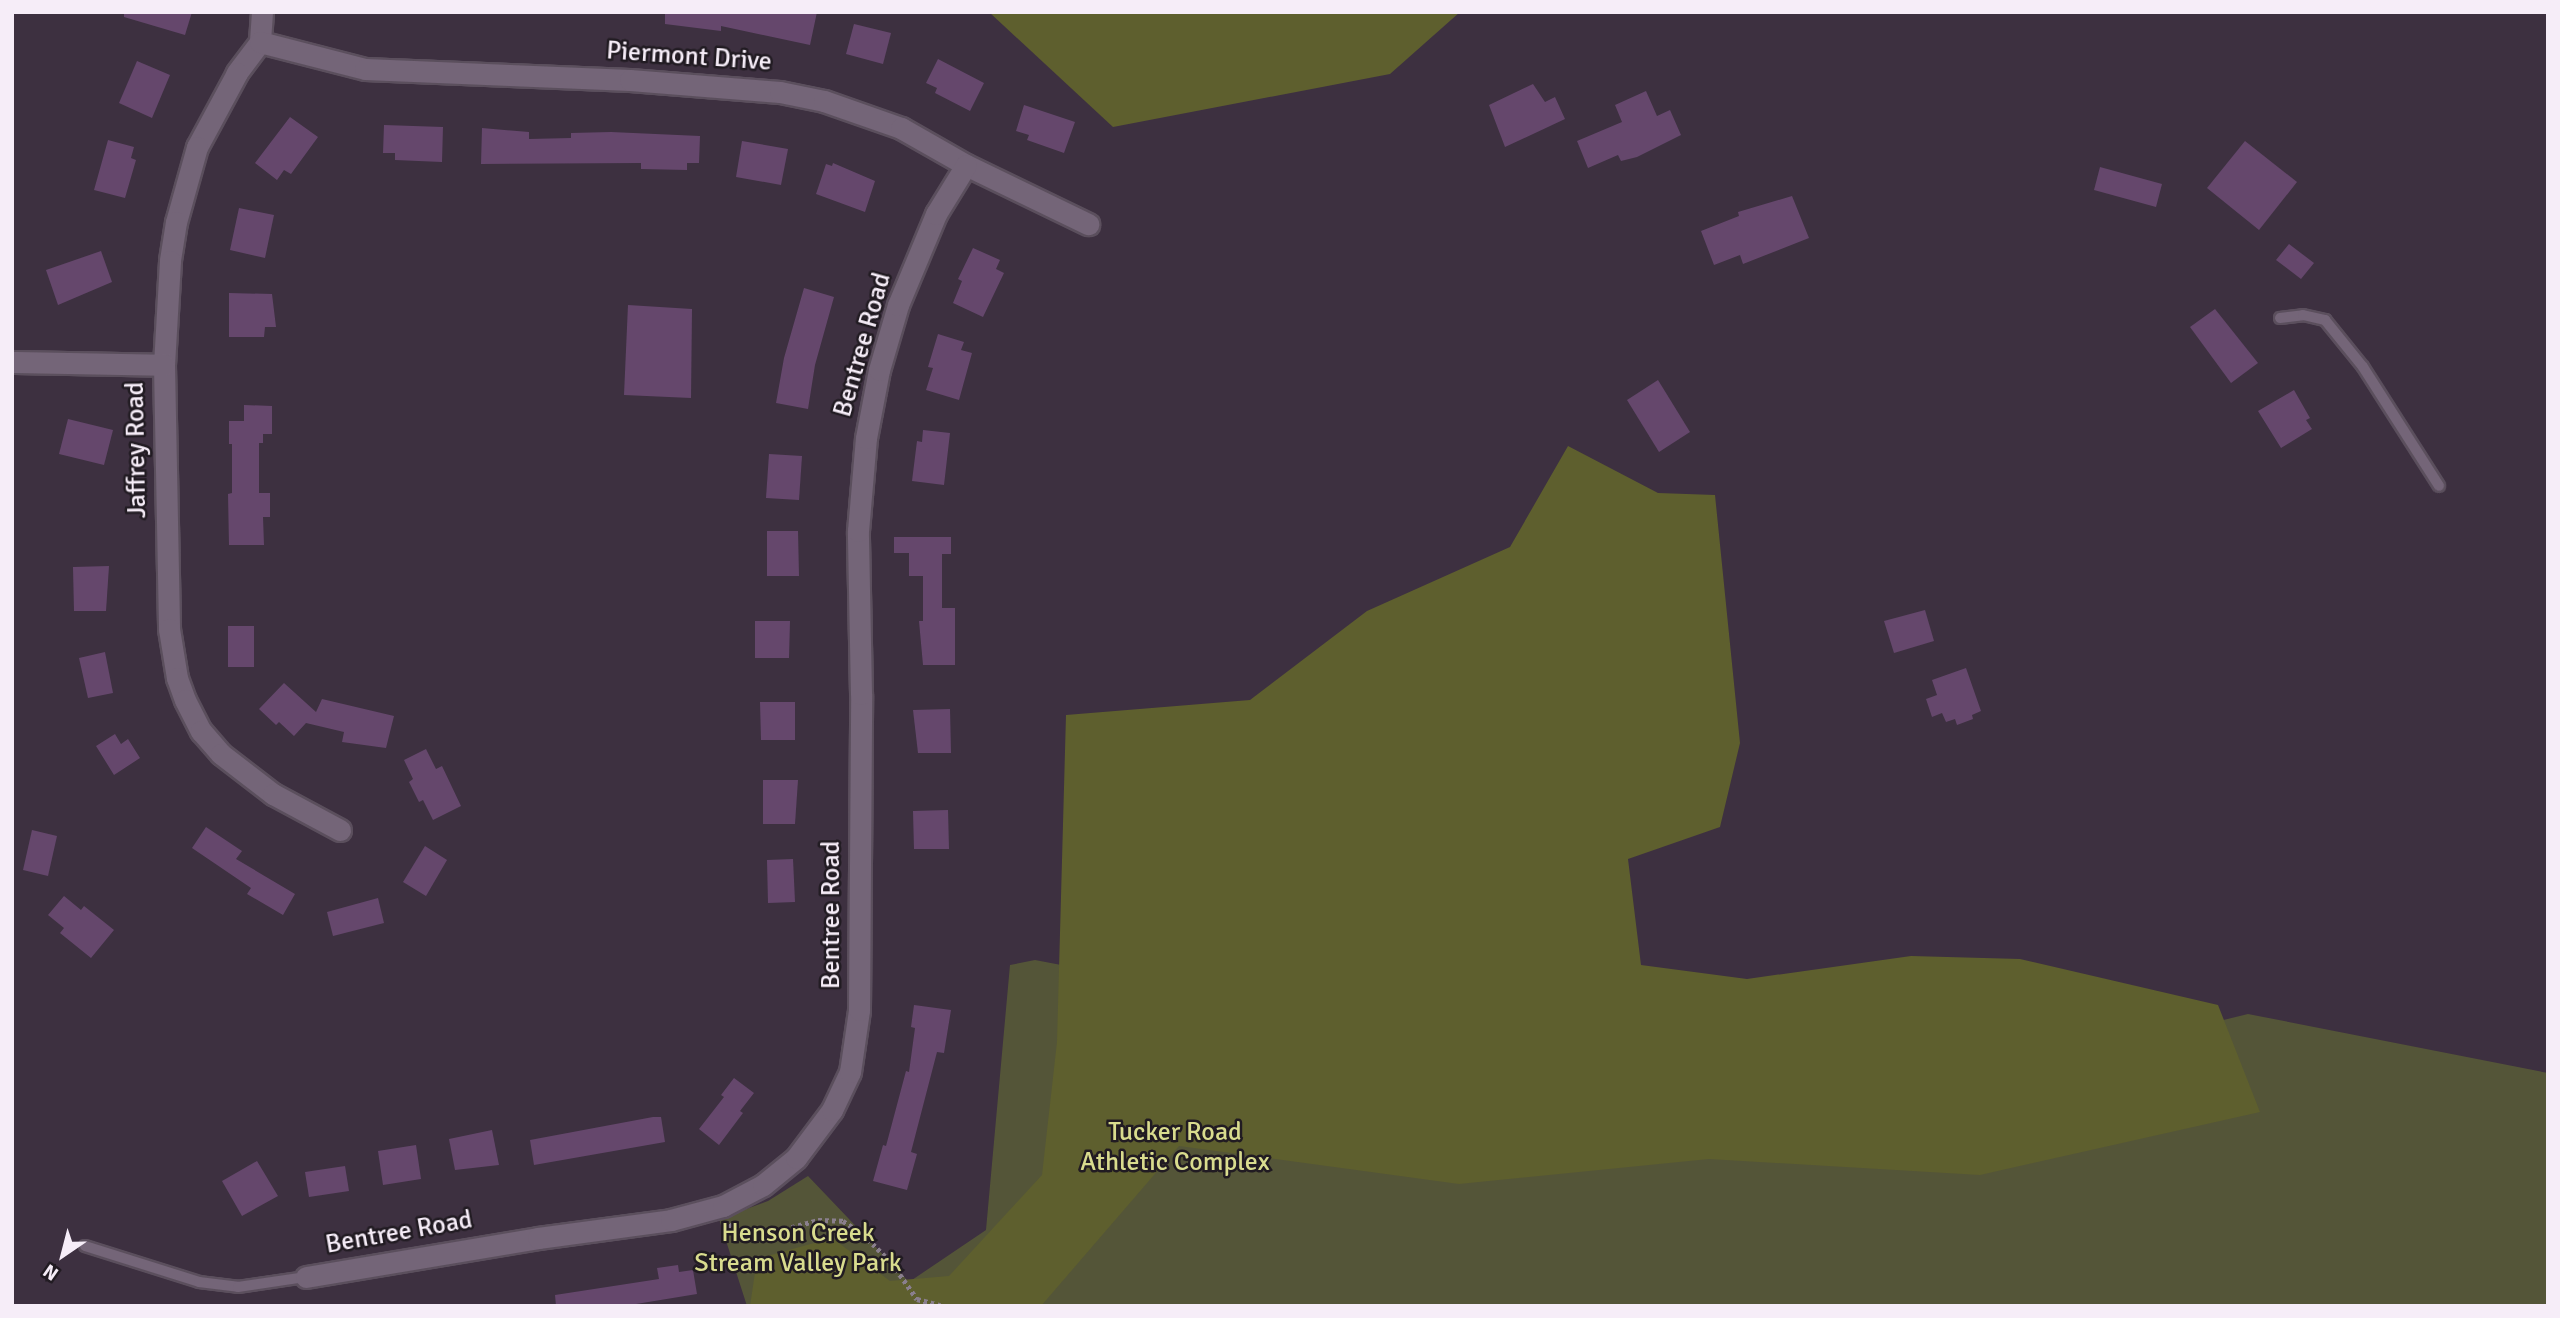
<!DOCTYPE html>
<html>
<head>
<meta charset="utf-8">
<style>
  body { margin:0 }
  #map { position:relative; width:2560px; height:1318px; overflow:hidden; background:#3d3040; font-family:Signika,sans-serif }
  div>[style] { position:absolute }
  .green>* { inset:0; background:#545538 }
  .forest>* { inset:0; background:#5e5f2e }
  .building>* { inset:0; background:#65476c }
  .path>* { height:4.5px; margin-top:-2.25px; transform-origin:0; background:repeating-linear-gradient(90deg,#8a7f8d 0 3.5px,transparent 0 7px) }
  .roads { filter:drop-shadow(2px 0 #5b4f5d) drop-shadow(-2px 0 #5b4f5d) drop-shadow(0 2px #5b4f5d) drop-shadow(0 -2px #5b4f5d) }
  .service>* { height:10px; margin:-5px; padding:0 5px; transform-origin:5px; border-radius:5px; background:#746578 }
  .minor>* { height:21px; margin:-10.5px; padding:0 10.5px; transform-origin:10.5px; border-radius:10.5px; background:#746578 }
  span { translate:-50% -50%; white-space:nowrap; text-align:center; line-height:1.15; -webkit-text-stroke:5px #211b22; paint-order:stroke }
  .street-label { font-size:26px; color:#f6edf8 }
  .park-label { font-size:26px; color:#d9dc8e }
  .frame { position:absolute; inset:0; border:14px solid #f6edf8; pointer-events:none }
  .north { position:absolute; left:28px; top:1220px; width:70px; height:70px; -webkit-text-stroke:5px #211b22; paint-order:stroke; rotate:215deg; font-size:19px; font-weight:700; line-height:28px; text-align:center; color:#f6edf8 }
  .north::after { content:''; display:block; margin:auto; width:24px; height:32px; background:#f6edf8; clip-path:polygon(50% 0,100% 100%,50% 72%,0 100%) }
</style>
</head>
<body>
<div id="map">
  <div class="green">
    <i style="clip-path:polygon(1035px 960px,1234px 998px,2158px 1036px,2248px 1014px,2548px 1073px,2548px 1306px,747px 1306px,719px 1219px,768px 1201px,808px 1176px,909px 1282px,986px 1230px,1010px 965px)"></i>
  </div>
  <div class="forest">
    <i style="clip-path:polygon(989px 12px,1460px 12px,1390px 74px,1113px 127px)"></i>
    <i style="clip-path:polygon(1568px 446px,1658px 493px,1715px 495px,1740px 743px,1720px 827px,1628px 859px,1641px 965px,1747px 979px,1911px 956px,2020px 959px,2218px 1005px,2260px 1112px,1980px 1175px,1709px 1159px,1459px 1184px,1179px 1146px,1041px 1306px,750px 1306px,757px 1259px,832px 1238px,890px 1281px,949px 1276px,1042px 1175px,1057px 1042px,1066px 715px,1250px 700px,1367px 611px,1510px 547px)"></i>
  </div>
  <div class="building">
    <i style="clip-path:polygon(124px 12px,192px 12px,185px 35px,124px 17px)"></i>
    <i style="clip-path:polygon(665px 12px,817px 12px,810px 45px,721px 26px,721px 31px,665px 24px)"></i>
    <i style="clip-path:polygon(854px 24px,891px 33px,883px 64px,846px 54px)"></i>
    <i style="clip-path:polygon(938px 59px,984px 83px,970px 111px,935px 93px,937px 88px,926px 83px)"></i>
    <i style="clip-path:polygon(137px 61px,170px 75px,152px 118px,119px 103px)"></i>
    <i style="clip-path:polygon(1533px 84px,1545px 102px,1555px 97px,1565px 119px,1505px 147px,1489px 105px)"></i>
    <i style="clip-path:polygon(1646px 91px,1657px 116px,1670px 110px,1681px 135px,1637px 157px,1621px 161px,1618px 155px,1588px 168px,1577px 141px,1622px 122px,1615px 105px)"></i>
    <i style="clip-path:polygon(1024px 105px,1075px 122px,1064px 153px,1027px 140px,1029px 135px,1016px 131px)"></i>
    <i style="clip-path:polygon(290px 117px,318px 137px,291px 174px,284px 170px,277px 180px,255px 163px)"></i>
    <i style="clip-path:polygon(384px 125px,443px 127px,442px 162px,395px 160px,395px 153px,383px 153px)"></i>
    <i style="clip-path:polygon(482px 128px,529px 132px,529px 139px,571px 138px,571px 133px,611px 132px,700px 136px,699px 163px,687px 163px,687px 170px,641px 169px,641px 163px,481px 164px)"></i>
    <i style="clip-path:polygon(108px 140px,134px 147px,131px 158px,136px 160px,125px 198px,94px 190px)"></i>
    <i style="clip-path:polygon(742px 141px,788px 149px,781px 185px,736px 177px)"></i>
    <i style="clip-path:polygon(2245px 141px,2297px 182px,2259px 230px,2207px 188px)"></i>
    <i style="clip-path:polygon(833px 163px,875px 181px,865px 212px,816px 194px,826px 164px,832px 166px)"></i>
    <i style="clip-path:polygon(2100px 167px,2162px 184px,2156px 207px,2094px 190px)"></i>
    <i style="clip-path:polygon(1792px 196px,1809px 238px,1743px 264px,1740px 255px,1714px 265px,1701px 231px,1739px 216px,1738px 212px)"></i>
    <i style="clip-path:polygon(239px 208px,274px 215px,265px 258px,230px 250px)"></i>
    <i style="clip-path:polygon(2289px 244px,2314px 263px,2301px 279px,2276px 260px)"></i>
    <i style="clip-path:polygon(973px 248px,1000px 260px,996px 269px,1004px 273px,983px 317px,953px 303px,962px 281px,958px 279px)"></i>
    <i style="clip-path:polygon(101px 251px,112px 282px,58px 305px,46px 270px)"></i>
    <i style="clip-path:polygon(804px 288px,834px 297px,815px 365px,808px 409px,776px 403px,784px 358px)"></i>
    <i style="clip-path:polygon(229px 293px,272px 294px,276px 327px,265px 327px,264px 337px,229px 337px)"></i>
    <i style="clip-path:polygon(628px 305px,692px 309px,691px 398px,624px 395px)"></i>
    <i style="clip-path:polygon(2215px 309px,2258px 363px,2231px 383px,2190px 327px)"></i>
    <i style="clip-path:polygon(938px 334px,964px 342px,961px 350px,972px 353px,959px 400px,926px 390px,933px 368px,928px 367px)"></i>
    <i style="clip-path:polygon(1658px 380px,1690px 432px,1659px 452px,1627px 400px)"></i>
    <i style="clip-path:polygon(2294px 390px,2310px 418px,2306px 420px,2312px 429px,2281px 448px,2258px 411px)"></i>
    <i style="clip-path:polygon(244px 405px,272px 406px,272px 434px,263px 434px,263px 443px,259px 443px,259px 493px,270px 493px,270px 517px,263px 517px,264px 545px,229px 545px,228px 494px,232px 493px,232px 444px,229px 444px,229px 421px,244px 421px)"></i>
    <i style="clip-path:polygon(68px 419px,113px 430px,104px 465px,59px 454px)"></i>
    <i style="clip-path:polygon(923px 430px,950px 433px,944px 485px,912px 481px,917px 441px,922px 442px)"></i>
    <i style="clip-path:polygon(769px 454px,802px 456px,799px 500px,766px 498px)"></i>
    <i style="clip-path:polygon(767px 531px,798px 531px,799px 576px,767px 576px)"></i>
    <i style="clip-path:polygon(894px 537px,951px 537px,951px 554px,942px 554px,942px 608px,955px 608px,955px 665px,923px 665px,919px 621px,923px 621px,923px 576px,909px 576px,909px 553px,894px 553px)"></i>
    <i style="clip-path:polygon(109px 566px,106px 611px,74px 611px,73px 567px)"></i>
    <i style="clip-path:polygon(1925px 610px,1934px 641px,1894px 653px,1884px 621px)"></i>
    <i style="clip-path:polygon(755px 621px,790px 621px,789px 658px,755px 658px)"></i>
    <i style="clip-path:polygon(228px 626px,254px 626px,254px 667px,228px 667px)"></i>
    <i style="clip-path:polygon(105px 652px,113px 693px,88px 698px,79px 658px)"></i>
    <i style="clip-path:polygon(1966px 668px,1981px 711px,1972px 715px,1973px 719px,1957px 725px,1955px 719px,1946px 722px,1942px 713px,1932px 717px,1926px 699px,1937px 695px,1932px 680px)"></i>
    <i style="clip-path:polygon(284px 683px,316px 712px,322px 699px,394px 716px,386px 748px,342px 742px,344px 732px,306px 723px,294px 736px,279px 722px,276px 725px,259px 709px)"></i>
    <i style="clip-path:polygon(760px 702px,795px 702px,795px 740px,761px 740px)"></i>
    <i style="clip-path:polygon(950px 709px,951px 753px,918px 753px,913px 710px)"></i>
    <i style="clip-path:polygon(115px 734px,121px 744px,128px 739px,140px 758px,114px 775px,96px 746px)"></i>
    <i style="clip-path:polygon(426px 749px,436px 769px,442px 766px,461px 806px,433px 820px,423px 800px,419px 802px,409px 782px,413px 779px,404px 760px)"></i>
    <i style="clip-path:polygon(763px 780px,798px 780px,795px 824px,763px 824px)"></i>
    <i style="clip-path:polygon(948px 810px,949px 849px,914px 849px,913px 811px)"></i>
    <i style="clip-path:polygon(206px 827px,242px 851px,236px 859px,295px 894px,283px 915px,247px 894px,251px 888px,192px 848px)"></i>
    <i style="clip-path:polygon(32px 830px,57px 836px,48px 876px,23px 870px)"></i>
    <i style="clip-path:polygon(425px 846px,447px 860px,426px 896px,403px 882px)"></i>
    <i style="clip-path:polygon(793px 859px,795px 902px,768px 903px,767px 860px)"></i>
    <i style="clip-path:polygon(64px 896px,81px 910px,84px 906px,114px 930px,91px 958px,60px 933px,64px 928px,48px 915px)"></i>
    <i style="clip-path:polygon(378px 898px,384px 923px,333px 936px,327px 912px)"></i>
    <i style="clip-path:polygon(914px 1005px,951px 1010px,944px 1053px,937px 1052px,911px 1152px,917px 1154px,907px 1190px,873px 1181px,883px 1145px,886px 1146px,906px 1071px,909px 1072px,915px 1028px,911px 1027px)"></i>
    <i style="clip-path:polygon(734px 1078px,754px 1093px,740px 1111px,743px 1113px,719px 1145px,699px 1129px,724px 1097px,721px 1095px)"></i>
    <i style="clip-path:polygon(653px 1117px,661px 1117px,665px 1142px,534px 1165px,530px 1140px)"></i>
    <i style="clip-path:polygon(492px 1130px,499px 1165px,455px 1170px,449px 1139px)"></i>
    <i style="clip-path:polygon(416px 1145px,421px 1179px,383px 1185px,378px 1151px)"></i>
    <i style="clip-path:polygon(257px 1161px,278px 1196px,242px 1216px,222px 1181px)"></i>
    <i style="clip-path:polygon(345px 1166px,349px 1191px,309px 1197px,305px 1172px)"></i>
    <i style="clip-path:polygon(678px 1265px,679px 1272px,693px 1270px,697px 1294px,624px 1306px,556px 1306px,555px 1295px,659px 1279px,657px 1268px)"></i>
  </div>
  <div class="path">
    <i style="left:729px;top:1224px;width:16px;rotate:50deg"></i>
    <i style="left:739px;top:1236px;width:12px;rotate:9deg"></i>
    <i style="left:751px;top:1238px;width:69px;rotate:-15deg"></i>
    <i style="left:818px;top:1220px;width:25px;rotate:2deg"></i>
    <i style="left:843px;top:1221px;width:24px;rotate:33deg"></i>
    <i style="left:863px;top:1234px;width:41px;rotate:45deg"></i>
    <i style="left:892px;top:1263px;width:44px;rotate:55.2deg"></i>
    <i style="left:917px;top:1299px;width:27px;rotate:15deg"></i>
  </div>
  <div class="roads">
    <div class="service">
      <i style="left:2280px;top:318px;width:23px;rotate:-7deg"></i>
      <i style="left:2303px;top:315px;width:23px;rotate:13deg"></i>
      <i style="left:2325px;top:320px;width:60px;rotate:51deg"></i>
      <i style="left:2363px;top:367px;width:141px;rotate:57.4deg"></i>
      <i style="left:85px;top:1246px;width:120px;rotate:17.5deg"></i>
      <i style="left:199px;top:1282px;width:39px;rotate:7deg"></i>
      <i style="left:238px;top:1287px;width:69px;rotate:-8.4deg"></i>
    </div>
    <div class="minor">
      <i style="left:262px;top:12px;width:30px;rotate:94deg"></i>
      <i style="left:260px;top:42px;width:39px;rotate:127deg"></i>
      <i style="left:237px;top:73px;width:84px;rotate:118.4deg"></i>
      <i style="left:197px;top:147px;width:78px;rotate:105.6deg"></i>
      <i style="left:176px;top:222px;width:39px;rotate:99deg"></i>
      <i style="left:170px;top:261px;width:104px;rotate:93.3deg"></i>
      <i style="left:164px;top:365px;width:264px;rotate:88.9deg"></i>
      <i style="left:169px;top:629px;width:50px;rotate:80.7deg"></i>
      <i style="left:177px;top:678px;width:23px;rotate:70deg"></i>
      <i style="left:185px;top:700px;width:35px;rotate:63deg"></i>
      <i style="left:201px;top:731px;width:30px;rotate:49deg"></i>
      <i style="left:221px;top:754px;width:66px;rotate:37.6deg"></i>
      <i style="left:273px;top:794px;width:76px;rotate:28.2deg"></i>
      <i style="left:260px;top:42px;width:108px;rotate:14.4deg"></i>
      <i style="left:365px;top:69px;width:265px;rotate:2.4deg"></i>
      <i style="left:630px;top:80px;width:150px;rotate:4.6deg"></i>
      <i style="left:780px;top:92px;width:45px;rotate:11.6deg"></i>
      <i style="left:824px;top:101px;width:82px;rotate:19.3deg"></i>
      <i style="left:901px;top:128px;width:75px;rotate:29.6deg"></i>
      <i style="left:966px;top:165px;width:136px;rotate:25.8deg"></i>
      <i style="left:12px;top:362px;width:152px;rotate:1.1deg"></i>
      <i style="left:306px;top:1277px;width:235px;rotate:-9.5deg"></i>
      <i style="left:538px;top:1238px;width:134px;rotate:-7.7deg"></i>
      <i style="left:671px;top:1220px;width:54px;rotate:-15.1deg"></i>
      <i style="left:723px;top:1206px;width:45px;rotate:-27.7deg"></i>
      <i style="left:763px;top:1185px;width:43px;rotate:-39.3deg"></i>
      <i style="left:796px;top:1158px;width:60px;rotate:-53.1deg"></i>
      <i style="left:832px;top:1110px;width:42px;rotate:-64.7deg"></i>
      <i style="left:850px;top:1072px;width:63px;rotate:-81.7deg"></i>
      <i style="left:859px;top:1010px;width:316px;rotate:-89.6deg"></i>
      <i style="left:861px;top:694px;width:163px;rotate:-91.1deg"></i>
      <i style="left:858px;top:531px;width:93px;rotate:-85.1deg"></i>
      <i style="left:866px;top:438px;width:69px;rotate:-79.2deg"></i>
      <i style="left:879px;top:370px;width:68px;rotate:-73.7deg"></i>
      <i style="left:898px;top:305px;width:99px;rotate:-67.3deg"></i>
      <i style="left:936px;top:214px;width:57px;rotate:-58.5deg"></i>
    </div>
  </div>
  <div class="street-label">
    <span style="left:689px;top:57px;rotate:4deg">Piermont Drive</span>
    <span style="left:863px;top:345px;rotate:-74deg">Bentree Road</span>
    <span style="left:137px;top:450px;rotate:-91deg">Jaffrey Road</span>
    <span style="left:832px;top:915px;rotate:-90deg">Bentree Road</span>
    <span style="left:399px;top:1233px;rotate:-10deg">Bentree Road</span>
  </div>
  <div class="park-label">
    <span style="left:1175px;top:1148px">Tucker Road<br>Athletic Complex</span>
    <span style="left:798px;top:1249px">Henson Creek<br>Stream Valley Park</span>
  </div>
  <div class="frame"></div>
  <div class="north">N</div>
</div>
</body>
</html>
